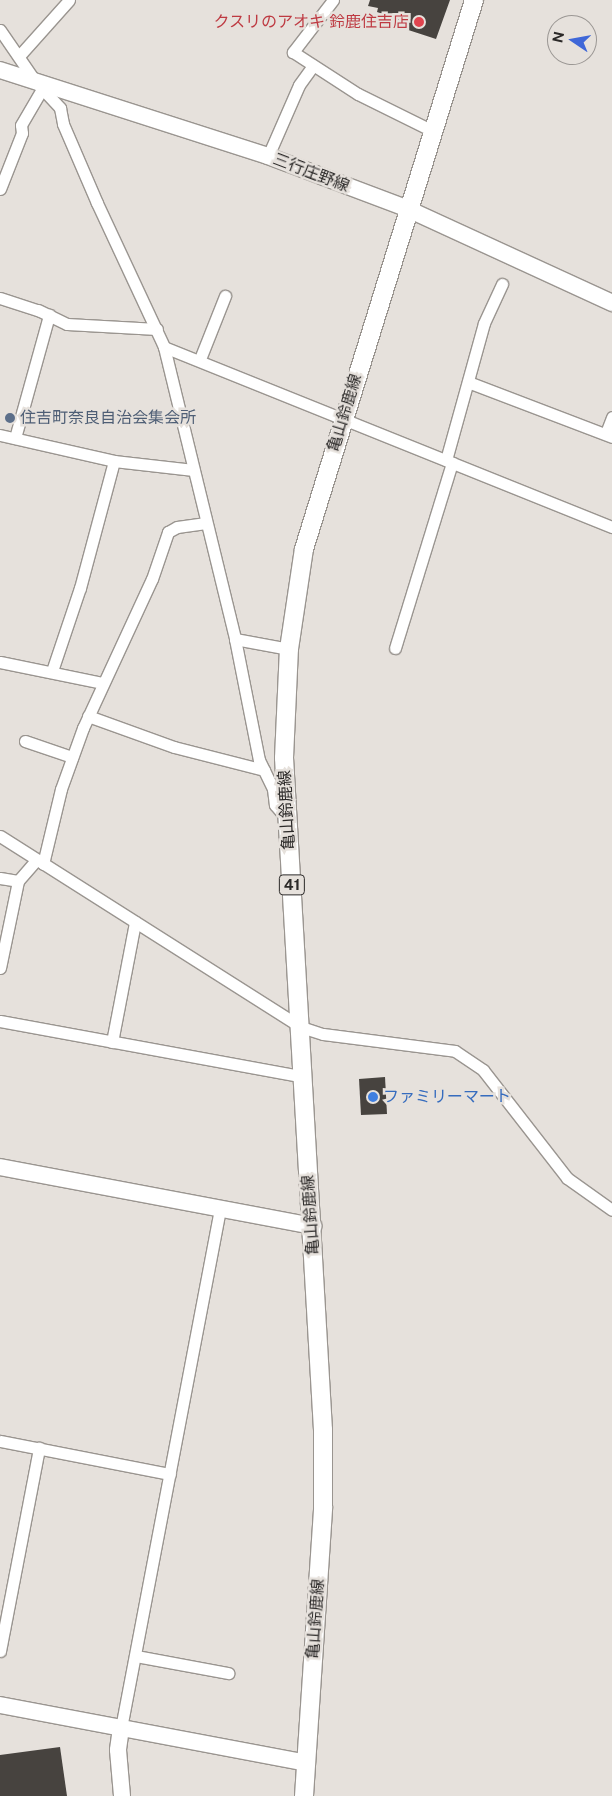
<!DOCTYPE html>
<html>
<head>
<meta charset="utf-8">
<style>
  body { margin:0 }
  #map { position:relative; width:612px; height:1796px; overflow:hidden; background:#e6e1dc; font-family:"Public Sans","Noto Sans JP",sans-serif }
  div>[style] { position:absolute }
  .building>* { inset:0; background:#47433f }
  .roads { filter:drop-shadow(1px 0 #9a9590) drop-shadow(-1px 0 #9a9590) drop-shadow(0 1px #9a9590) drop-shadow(0 -1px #9a9590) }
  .street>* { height:11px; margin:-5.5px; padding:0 5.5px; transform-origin:5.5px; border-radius:5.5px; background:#fff }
  .secondary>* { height:16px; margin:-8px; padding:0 8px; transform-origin:8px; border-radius:8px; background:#fff }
  .primary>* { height:18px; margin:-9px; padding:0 9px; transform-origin:9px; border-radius:9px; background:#fff }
  .dots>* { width:14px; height:14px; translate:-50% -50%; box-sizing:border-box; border:2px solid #e6e1dc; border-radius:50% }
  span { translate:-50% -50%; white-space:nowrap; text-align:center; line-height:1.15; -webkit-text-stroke:5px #e6e1dc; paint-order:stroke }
  .shield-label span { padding:1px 4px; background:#e6e1dc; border:1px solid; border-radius:4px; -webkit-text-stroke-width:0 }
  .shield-label { font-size:15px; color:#2b2928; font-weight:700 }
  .health-label { font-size:16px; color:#be3a42 }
  .right { translate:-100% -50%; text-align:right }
  .street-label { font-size:16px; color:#2b2928 }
  .service-label { font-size:16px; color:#4e5e75 }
  .left { translate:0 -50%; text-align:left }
  .shop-label { font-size:16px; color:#366cbe }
  .north { position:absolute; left:547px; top:15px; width:50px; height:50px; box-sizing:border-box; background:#e6e1dc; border:1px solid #9b9794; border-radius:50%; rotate:282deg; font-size:14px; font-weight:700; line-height:20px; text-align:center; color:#2b2928 }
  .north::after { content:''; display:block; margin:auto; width:18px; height:22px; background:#3f67d8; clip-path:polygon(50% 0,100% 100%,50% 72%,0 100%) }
</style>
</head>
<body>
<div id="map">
  <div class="building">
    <i style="clip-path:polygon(370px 0,450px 0,436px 39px,396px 26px,398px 19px,377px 12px,378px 8px,368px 6px)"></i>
    <i style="clip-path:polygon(385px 1077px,387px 1114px,361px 1115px,359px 1079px)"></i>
    <i style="clip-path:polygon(60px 1747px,67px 1796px,0 1796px,0 1755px)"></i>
  </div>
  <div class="roads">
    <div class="street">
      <i style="left:333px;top:0;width:66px;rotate:127.6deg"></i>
      <i style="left:293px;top:52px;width:77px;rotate:32.9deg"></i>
      <i style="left:358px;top:94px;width:84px;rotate:26.3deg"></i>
      <i style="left:0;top:30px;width:62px;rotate:55.5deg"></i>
      <i style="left:35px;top:81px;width:37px;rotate:47deg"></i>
      <i style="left:60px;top:108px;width:16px;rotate:79deg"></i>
      <i style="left:63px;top:124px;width:86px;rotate:66.7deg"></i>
      <i style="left:97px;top:203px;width:159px;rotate:65deg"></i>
      <i style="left:164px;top:347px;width:301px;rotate:76.3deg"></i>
      <i style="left:235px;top:639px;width:123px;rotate:78.8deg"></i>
      <i style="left:259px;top:760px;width:32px;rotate:64deg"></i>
      <i style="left:273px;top:789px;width:16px;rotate:83deg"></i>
      <i style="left:275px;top:805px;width:18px;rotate:49deg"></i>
      <i style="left:19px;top:56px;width:75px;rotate:-48.2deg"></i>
      <i style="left:268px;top:156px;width:77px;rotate:-66.4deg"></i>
      <i style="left:299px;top:85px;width:24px;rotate:-54deg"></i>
      <i style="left:0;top:189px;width:60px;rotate:-68.6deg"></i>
      <i style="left:22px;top:133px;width:8px;rotate:-97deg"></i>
      <i style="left:21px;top:125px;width:42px;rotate:-59.7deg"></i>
      <i style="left:0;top:298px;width:40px;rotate:18deg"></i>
      <i style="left:38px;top:310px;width:32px;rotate:26deg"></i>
      <i style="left:67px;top:324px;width:90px;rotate:3.2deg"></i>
      <i style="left:164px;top:347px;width:483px;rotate:21.9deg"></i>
      <i style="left:200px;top:359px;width:68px;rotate:-68.4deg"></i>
      <i style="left:468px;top:382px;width:154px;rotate:20.9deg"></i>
      <i style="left:606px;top:433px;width:17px;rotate:-69deg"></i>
      <i style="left:0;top:435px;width:117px;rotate:12.8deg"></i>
      <i style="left:114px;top:461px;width:80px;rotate:6.5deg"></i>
      <i style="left:15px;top:438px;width:128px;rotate:-74.5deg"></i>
      <i style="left:446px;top:460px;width:142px;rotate:-74.5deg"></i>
      <i style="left:484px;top:323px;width:43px;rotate:-65.2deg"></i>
      <i style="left:235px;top:639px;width:55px;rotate:10.5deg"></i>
      <i style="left:395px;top:648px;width:194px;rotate:-72.9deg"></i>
      <i style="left:0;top:662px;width:104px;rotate:11.6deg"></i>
      <i style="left:52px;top:671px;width:88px;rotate:-71.4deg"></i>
      <i style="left:80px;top:588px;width:131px;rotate:-75deg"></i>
      <i style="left:88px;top:716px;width:91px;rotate:19.8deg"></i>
      <i style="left:174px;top:747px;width:93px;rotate:14.3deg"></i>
      <i style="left:25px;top:741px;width:50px;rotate:18.8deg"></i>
      <i style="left:0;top:836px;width:356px;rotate:32.4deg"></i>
      <i style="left:301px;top:1027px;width:23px;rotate:18deg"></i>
      <i style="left:323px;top:1034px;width:133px;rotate:7.3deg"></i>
      <i style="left:455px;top:1051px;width:34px;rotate:34deg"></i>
      <i style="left:483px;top:1070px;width:137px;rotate:52.1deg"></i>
      <i style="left:567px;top:1178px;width:55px;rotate:35.4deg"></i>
      <i style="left:43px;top:864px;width:77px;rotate:-76.5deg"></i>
      <i style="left:61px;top:789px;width:65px;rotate:-70.2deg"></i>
      <i style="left:83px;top:728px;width:164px;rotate:-65.2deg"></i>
      <i style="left:152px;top:579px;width:50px;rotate:-71.2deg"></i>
      <i style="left:168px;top:532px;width:10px;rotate:-29deg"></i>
      <i style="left:177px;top:527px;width:29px;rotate:-8deg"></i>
      <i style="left:0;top:878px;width:18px;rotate:9deg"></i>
      <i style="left:0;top:968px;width:89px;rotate:-78.3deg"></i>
      <i style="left:18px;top:881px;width:28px;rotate:-49deg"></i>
      <i style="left:0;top:1021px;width:306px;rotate:10.4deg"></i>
      <i style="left:112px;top:1042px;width:122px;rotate:-79.1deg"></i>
      <i style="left:0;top:1441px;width:173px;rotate:11deg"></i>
      <i style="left:0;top:1651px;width:207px;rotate:-79.1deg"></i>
      <i style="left:136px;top:1656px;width:94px;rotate:10.5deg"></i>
      <i style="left:121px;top:1728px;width:528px;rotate:-79.2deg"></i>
    </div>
    <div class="secondary">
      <i style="left:0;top:70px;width:281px;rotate:17.8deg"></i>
      <i style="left:268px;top:156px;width:150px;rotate:20.7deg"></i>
      <i style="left:408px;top:209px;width:225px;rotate:24.7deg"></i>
      <i style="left:0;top:1167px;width:319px;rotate:10.7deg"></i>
      <i style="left:0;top:1705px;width:312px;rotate:10.7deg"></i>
      <i style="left:121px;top:1728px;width:22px;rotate:98deg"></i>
      <i style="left:118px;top:1750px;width:46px;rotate:85deg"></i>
    </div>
    <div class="primary">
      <i style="left:304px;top:1796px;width:290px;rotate:-86.2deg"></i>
      <i style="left:323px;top:1507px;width:77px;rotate:-90deg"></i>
      <i style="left:323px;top:1430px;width:673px;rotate:-93.32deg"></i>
      <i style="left:284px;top:758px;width:109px;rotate:-87.4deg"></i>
      <i style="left:289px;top:649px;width:101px;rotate:-81.5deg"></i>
      <i style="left:304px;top:549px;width:575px;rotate:-72.79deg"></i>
    </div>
  </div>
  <div class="dots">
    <i style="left:419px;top:22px;background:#e0444e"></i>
    <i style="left:10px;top:418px;background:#5c6f8a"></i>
    <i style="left:373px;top:1097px;background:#3f7fe0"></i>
  </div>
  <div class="shield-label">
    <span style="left:292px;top:885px">41</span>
  </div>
  <div class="health-label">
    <span class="right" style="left:409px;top:22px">クスリのアオキ 鈴鹿住吉店</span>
  </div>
  <div class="street-label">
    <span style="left:311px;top:173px;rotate:21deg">三行庄野線</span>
    <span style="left:345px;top:413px;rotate:-73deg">亀山鈴鹿線</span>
    <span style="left:287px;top:810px;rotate:-93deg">亀山鈴鹿線</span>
    <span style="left:311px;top:1215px;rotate:-94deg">亀山鈴鹿線</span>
    <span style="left:316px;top:1619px;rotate:-86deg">亀山鈴鹿線</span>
  </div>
  <div class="service-label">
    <span class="left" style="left:20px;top:418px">住吉町奈良自治会集会所</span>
  </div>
  <div class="shop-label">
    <span class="left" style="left:383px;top:1097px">ファミリーマート</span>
  </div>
  <div class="north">N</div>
</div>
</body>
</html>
